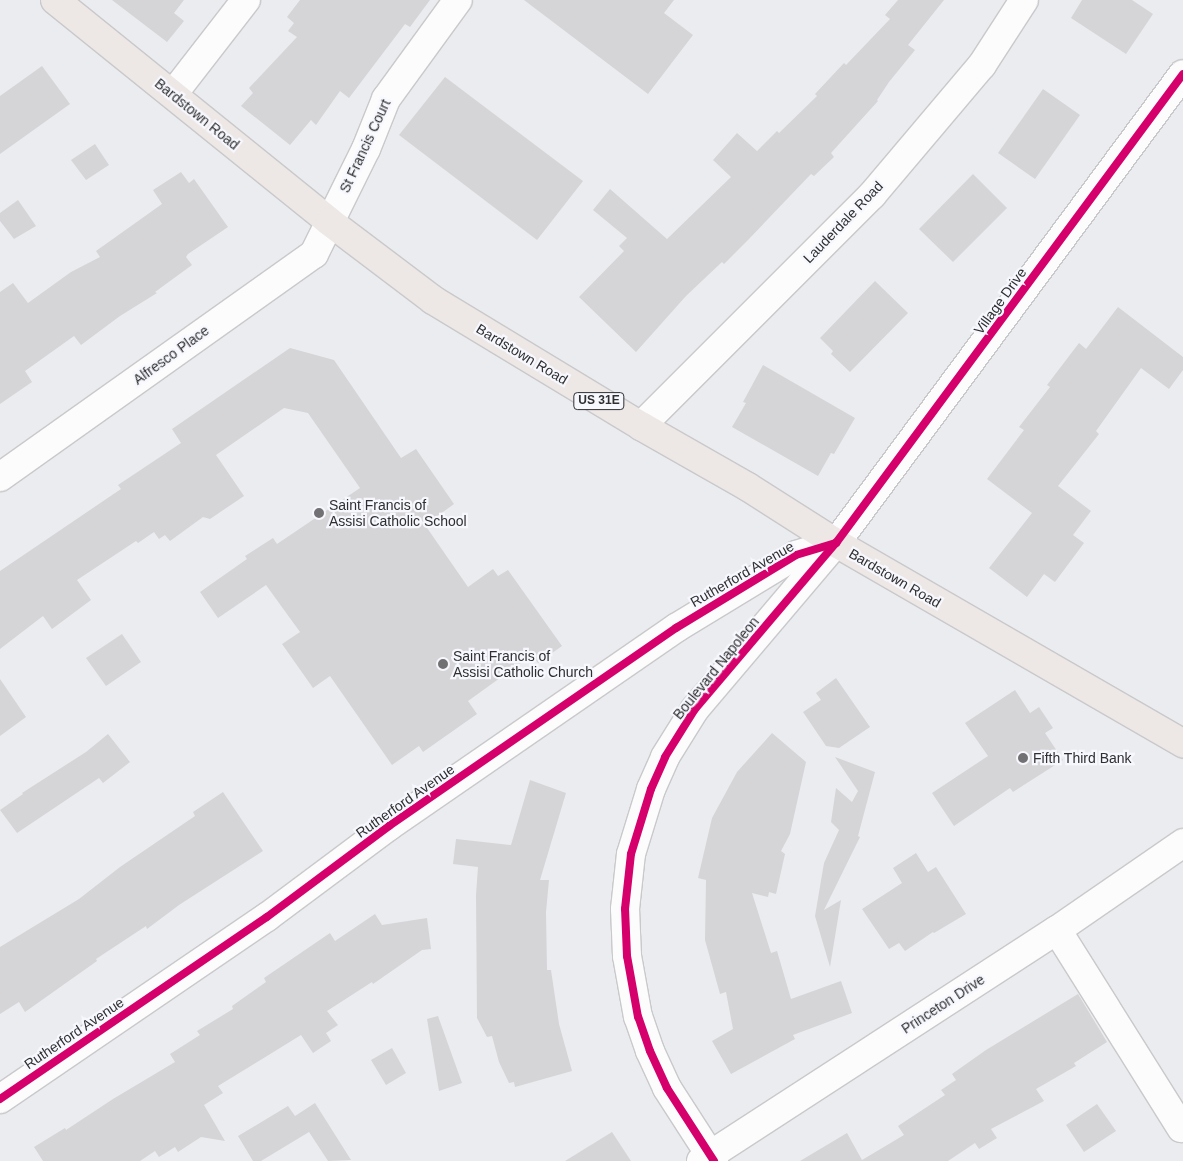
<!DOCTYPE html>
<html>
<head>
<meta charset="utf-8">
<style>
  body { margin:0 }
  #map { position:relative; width:1183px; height:1161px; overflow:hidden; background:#ebecef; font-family:Helvetica,sans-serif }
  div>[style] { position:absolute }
  .building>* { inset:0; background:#d5d5d7 }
  .roads { filter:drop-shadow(1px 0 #c9c9cb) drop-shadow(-1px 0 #c9c9cb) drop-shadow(0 1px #c9c9cb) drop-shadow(0 -1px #c9c9cb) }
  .minor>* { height:28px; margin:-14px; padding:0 14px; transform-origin:14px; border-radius:14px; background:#fcfcfd }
  .major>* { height:28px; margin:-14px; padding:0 14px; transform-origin:14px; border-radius:14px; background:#ede7e6 }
  .cycleway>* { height:8px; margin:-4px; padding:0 4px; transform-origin:4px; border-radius:4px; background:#d6006c }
  .dots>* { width:14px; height:14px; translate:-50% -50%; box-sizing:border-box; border:2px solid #f7f8fe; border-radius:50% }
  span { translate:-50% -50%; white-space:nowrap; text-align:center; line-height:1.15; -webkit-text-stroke:4.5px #f7f8fe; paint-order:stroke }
  .shield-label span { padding:1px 4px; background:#f7f8fe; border:1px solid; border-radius:4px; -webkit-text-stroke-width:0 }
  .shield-label { font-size:12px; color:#2f2f31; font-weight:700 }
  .street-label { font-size:14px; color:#2f2f31 }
  .poi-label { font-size:14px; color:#2f2f31 }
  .left { translate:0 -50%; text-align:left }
</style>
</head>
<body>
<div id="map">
  <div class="building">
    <i style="clip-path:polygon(112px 0,184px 0,174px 13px,184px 21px,167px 42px)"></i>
    <i style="clip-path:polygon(300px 0,430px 0,410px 27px,405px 24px,349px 98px,340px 91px,316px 125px,311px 120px,290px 145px,241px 106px,253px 93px,249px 88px,297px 37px,288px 31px,294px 23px,287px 17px)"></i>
    <i style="clip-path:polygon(524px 0,674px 0,664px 13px,693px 35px,648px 94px)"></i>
    <i style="clip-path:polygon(898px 0,944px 0,908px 45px,915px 50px,889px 82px,877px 100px,878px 101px,831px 153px,834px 157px,814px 176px,811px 174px,748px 240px,724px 264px,722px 262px,686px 296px,636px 352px,579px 297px,624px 251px,619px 246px,627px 238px,593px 210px,610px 189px,667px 239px,731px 177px,713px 160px,737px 133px,757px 151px,777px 131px,779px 133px,817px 96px,815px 94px,844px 63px,846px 65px,890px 19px,885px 15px)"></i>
    <i style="clip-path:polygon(1082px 0,1132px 0,1153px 14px,1126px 54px,1071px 18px)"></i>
    <i style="clip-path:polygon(42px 66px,70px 104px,0 154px,0 96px)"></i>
    <i style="clip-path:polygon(445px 77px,583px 181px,537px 240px,399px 135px)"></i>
    <i style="clip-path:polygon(1043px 89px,1080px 115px,1035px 179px,998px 153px)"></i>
    <i style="clip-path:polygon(95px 144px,109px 165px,86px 180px,71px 160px)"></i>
    <i style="clip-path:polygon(181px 172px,189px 183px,194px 179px,228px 227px,188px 254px,186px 257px,192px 265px,155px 292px,157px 293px,120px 316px,81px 345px,74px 336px,25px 371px,32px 382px,0 404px,0 292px,13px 283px,28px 303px,71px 272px,100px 257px,96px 251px,162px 204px,153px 190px)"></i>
    <i style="clip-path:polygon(973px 174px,1007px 208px,953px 262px,919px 229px)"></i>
    <i style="clip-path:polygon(18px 200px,36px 226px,14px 239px,0 221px,0 213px)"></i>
    <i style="clip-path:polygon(875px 281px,908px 313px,850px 372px,831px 354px,833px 351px,820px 338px)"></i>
    <i style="clip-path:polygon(1118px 307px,1183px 357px,1183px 370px,1169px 389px,1141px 368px,1096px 431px,1099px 434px,1058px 486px,1091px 511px,1073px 535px,1084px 543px,1055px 582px,1044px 574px,1027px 597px,989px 568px,1032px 513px,987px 479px,1024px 430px,1019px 427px,1050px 387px,1047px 385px,1079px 343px,1086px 349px)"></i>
    <i style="clip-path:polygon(290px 348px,334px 360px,401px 458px,416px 449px,454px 504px,425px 525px,468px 587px,493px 569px,498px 576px,508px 570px,562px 646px,538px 663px,532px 655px,468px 701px,477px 714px,423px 752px,419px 746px,392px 765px,330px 676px,313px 688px,282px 644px,300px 632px,266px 585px,218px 618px,200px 592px,247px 559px,245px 556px,273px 538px,277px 544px,360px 488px,308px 413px,284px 408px,216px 455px,244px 496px,210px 519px,203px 517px,170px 541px,165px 535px,159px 539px,154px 532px,138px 543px,136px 541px,77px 580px,91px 600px,52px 629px,43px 616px,0 649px,0 571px,121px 489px,118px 485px,181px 443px,172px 429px)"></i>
    <i style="clip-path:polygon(763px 365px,855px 418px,834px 454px,831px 453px,818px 476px,732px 427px,746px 403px,743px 402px)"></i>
    <i style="clip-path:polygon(122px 634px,141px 662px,106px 686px,86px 658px)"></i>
    <i style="clip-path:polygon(836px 678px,870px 727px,839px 748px,826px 746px,803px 712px,821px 700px,816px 693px)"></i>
    <i style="clip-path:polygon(0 679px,26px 717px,0 736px)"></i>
    <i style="clip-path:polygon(1015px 690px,1030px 713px,1039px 707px,1053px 728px,1045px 733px,1063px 760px,1013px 792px,1010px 788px,954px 826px,932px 793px,988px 756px,965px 723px)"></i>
    <i style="clip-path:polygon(772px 733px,806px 762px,790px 834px,781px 851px,785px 854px,776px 894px,769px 892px,768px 897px,752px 893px,771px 953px,777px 951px,791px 999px,841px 981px,852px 1013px,793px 1035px,795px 1039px,731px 1074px,712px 1041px,733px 1029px,726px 992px,720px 994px,705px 940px,706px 880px,698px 878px,712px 818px,737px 772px)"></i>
    <i style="clip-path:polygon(108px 734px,130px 762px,103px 783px,99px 778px,17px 833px,0 810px,23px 794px,22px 793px,86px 752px)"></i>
    <i style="clip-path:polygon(835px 757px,875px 772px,858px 836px,860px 837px,824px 910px,841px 900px,830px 967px,815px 916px,824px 863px,839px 830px,831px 822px,836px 788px,852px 802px,858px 791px)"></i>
    <i style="clip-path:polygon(530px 780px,566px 793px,540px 880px,549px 880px,546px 912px,547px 970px,551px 970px,559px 1024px,572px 1071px,515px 1087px,514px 1082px,509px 1083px,499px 1062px,492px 1036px,487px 1037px,477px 1018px,476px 895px,478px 867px,453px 864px,456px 839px,511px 845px)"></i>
    <i style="clip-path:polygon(223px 792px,263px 851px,179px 905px,147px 929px,146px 926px,96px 959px,97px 961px,25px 1012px,19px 1002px,0 1014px,0 947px,79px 899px,120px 867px,195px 816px,193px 812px)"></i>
    <i style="clip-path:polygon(916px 853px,928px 872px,936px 867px,966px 914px,934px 933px,933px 932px,905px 951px,899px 943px,889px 949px,862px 909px,902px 883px,893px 868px)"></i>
    <i style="clip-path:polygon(375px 914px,382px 925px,427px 918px,431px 949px,422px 950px,373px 984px,372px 982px,327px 1011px,338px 1025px,326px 1033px,331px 1041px,313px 1053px,301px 1035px,218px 1086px,223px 1093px,204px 1105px,225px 1141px,201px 1137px,178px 1152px,175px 1147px,159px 1157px,155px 1151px,140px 1161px,43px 1161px,34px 1147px,65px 1128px,66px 1130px,113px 1099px,175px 1062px,170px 1054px,200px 1035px,197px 1031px,233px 1009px,232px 1006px,266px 982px,264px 978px,330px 933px,335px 941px)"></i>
    <i style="clip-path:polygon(1078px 994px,1107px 1042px,1074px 1063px,1076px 1066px,1036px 1089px,1044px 1101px,991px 1129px,997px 1138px,979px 1149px,975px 1143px,948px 1161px,800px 1161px,847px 1133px,862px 1160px,904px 1135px,898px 1126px,945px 1095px,941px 1090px,956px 1080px,952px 1074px,986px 1050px)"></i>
    <i style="clip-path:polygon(438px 1016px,462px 1083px,439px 1091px,427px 1019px)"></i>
    <i style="clip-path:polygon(392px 1048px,406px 1073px,386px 1085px,371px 1060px)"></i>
    <i style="clip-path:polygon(315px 1103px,351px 1160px,328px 1161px,309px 1132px,261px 1161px,253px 1161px,238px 1136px,288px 1106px,295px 1116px)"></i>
    <i style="clip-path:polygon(1097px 1104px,1116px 1131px,1084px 1152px,1066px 1125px)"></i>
    <i style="clip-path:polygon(612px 1132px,631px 1161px,565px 1161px)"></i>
  </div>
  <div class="roads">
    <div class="minor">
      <i style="left:173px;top:94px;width:119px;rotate:-52.2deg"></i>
      <i style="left:641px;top:426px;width:327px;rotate:-45deg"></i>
      <i style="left:872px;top:195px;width:170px;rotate:-49.8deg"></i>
      <i style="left:982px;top:65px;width:77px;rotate:-57.1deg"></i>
      <i style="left:0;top:477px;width:385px;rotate:-35.4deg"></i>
      <i style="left:314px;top:254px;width:117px;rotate:-63.7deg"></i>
      <i style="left:366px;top:149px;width:54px;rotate:-68.2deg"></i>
      <i style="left:386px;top:99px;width:122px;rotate:-54deg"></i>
      <i style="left:1057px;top:930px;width:234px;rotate:57.9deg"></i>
      <i style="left:0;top:1099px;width:323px;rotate:-34.3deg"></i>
      <i style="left:267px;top:917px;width:152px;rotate:-36.7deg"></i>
      <i style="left:389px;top:826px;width:349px;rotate:-34.6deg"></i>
      <i style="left:676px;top:628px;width:140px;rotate:-31.3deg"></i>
      <i style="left:796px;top:555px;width:42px;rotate:-16.7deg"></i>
      <i style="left:701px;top:1161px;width:424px;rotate:-33deg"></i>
      <i style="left:1057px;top:930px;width:153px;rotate:-34.6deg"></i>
      <i style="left:714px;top:1161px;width:87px;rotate:-122.8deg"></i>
      <i style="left:667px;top:1088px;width:41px;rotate:-114.7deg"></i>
      <i style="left:650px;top:1051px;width:36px;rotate:-109deg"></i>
      <i style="left:638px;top:1017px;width:62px;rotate:-100.2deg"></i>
      <i style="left:627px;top:956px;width:47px;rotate:-92.4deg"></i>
      <i style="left:625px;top:909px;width:55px;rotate:-83.8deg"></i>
      <i style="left:631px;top:854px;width:68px;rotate:-72.9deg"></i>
      <i style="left:651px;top:789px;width:35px;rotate:-66deg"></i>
      <i style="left:665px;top:757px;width:57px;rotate:-58deg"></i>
      <i style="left:695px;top:709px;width:218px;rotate:-49.7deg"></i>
      <i style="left:836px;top:543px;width:583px;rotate:-53.5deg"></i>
    </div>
    <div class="major">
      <i style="left:55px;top:0;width:353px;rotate:38.9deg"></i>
      <i style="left:330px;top:222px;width:129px;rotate:37.1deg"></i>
      <i style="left:433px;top:300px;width:243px;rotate:31.2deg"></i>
      <i style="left:641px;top:426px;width:123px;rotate:29.7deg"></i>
      <i style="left:748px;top:487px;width:104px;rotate:32.5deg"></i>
      <i style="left:836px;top:543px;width:401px;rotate:30deg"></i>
    </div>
  </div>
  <div class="cycleway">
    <i style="left:0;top:1099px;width:323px;rotate:-34.3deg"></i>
    <i style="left:267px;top:917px;width:152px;rotate:-36.7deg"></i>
    <i style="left:389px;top:826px;width:349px;rotate:-34.6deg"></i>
    <i style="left:676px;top:628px;width:140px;rotate:-31.3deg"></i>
    <i style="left:796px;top:555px;width:42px;rotate:-16.7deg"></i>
    <i style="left:714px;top:1161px;width:87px;rotate:-122.8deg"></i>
    <i style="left:667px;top:1088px;width:41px;rotate:-114.7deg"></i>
    <i style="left:650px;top:1051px;width:36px;rotate:-109deg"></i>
    <i style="left:638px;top:1017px;width:62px;rotate:-100.2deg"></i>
    <i style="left:627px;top:956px;width:47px;rotate:-92.4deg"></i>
    <i style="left:625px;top:909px;width:55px;rotate:-83.8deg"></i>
    <i style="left:631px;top:854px;width:68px;rotate:-72.9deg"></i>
    <i style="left:651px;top:789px;width:35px;rotate:-66deg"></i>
    <i style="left:665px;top:757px;width:57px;rotate:-58deg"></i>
    <i style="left:695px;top:709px;width:218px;rotate:-49.7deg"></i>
    <i style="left:836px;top:543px;width:583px;rotate:-53.5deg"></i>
  </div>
  <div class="dots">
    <i style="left:319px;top:513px;background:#717174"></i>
    <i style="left:443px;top:664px;background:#717174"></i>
    <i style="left:1023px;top:758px;background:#717174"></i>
  </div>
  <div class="shield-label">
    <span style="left:599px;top:401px">US 31E</span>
  </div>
  <div class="street-label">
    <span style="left:197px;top:114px;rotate:39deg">Bardstown Road</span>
    <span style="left:365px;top:146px;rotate:-65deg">St Francis Court</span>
    <span style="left:843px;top:222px;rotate:-46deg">Lauderdale Road</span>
    <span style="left:1000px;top:301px;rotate:-54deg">Village Drive</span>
    <span style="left:522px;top:354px;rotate:31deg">Bardstown Road</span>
    <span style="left:171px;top:355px;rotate:-36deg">Alfresco Place</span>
    <span style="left:742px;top:574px;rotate:-30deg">Rutherford Avenue</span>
    <span style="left:895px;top:578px;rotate:30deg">Bardstown Road</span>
    <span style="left:716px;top:668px;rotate:-51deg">Boulevard Napoleon</span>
    <span style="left:405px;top:801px;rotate:-35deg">Rutherford Avenue</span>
    <span style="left:943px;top:1004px;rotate:-33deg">Princeton Drive</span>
    <span style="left:74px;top:1033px;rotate:-34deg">Rutherford Avenue</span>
  </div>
  <div class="poi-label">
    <span class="left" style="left:329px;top:513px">Saint Francis of<br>Assisi Catholic School</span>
    <span class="left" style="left:453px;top:664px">Saint Francis of<br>Assisi Catholic Church</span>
    <span class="left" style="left:1033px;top:758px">Fifth Third Bank</span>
  </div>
</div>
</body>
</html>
